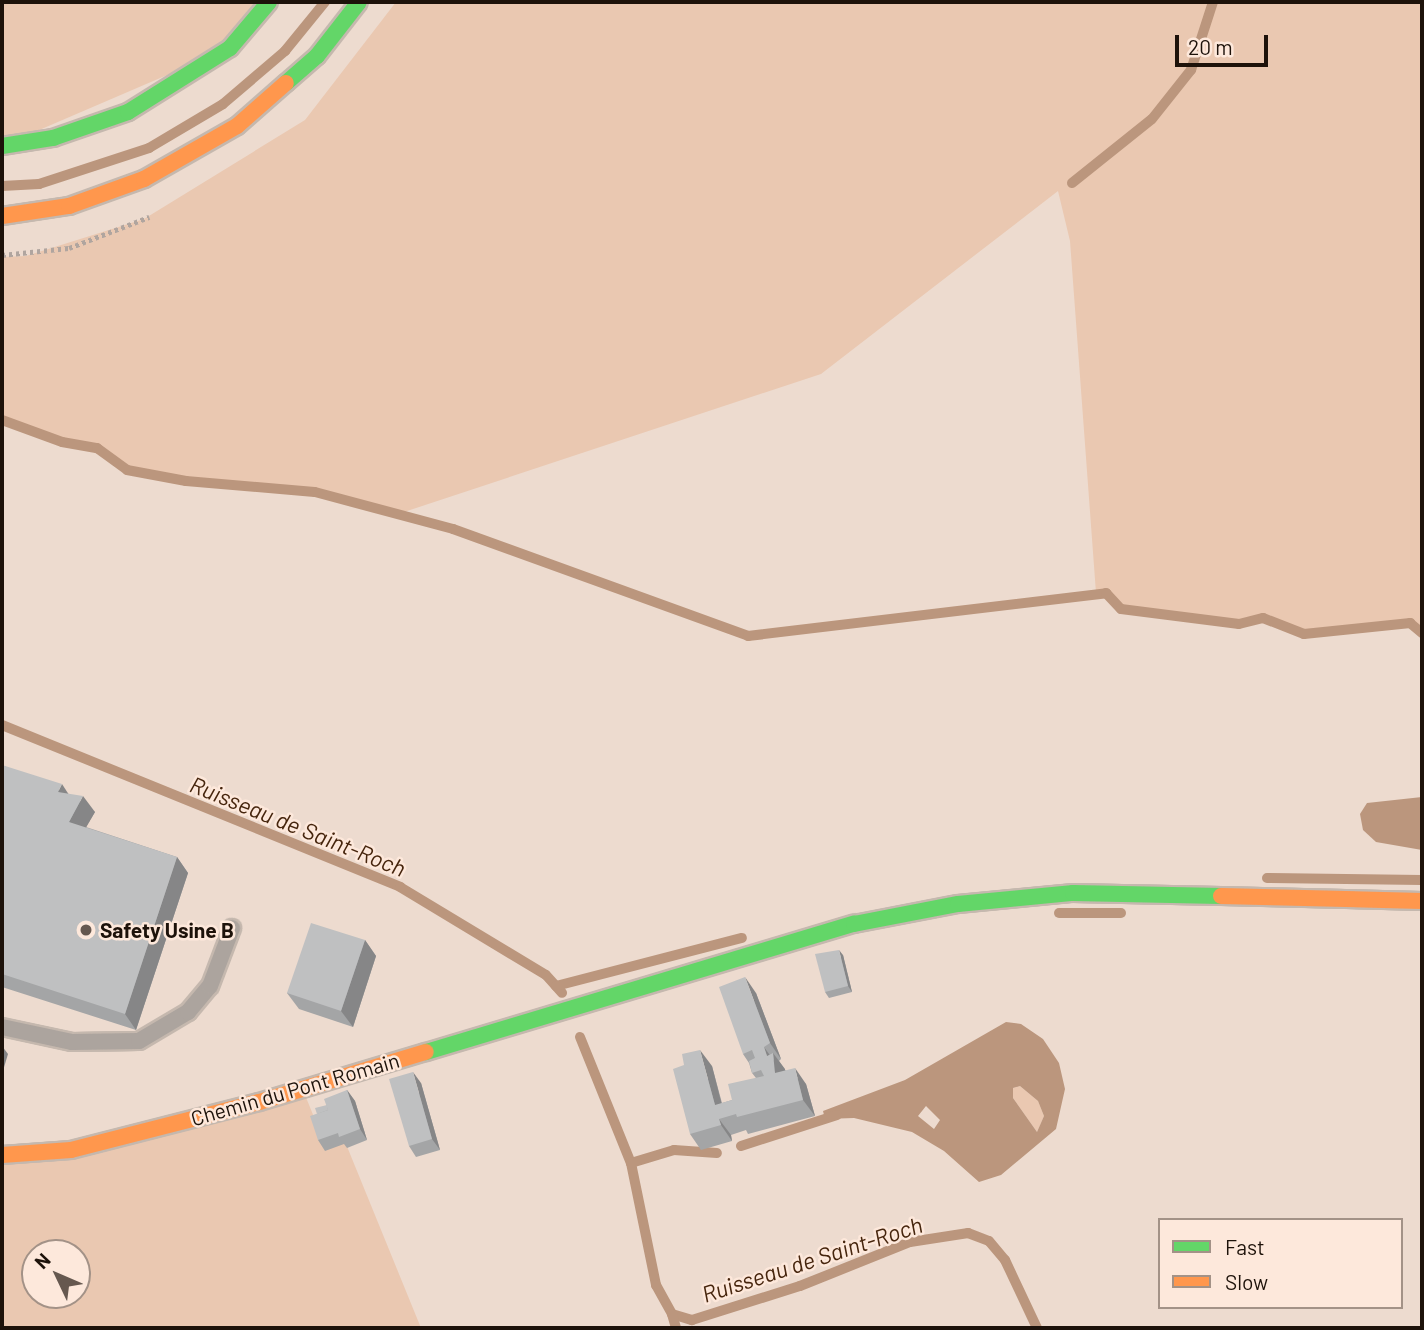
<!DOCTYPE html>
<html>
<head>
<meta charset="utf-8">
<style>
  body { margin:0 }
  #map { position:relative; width:1424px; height:1330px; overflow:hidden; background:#eddbcf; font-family:Barlow,sans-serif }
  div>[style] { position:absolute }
  .green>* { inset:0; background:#eac8b1 }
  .water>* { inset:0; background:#bb967d }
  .stream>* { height:10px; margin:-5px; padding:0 5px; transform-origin:5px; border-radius:5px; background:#bb967d }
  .path>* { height:4.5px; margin-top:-2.25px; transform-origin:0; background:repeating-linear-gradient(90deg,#b0a59f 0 3.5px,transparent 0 7px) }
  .roads { filter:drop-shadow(2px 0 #c5b8ae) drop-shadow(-2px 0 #c5b8ae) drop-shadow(0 2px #c5b8ae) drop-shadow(0 -2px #c5b8ae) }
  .lane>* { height:16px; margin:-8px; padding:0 8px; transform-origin:8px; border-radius:8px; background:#aca49e }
  .fast>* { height:16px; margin:-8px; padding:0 8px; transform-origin:8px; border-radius:8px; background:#63d668 }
  .slow>* { height:16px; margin:-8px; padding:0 8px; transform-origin:8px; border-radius:8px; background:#ff974d }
  .wall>* { inset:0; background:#a4a5a6 }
  .shaded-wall>* { inset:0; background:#868687 }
  .building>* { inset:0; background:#bfc0c1 }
  .dots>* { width:19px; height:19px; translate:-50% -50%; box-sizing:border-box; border:4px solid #fde8db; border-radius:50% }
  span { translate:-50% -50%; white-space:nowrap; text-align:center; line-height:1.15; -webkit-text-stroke:5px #fde8db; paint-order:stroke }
  .poi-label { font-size:21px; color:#1d120a; font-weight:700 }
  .left { translate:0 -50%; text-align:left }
  .street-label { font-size:21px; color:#1d120a }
  .water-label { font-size:23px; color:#46250d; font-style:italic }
  .frame { position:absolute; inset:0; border:4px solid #1d120a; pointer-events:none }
  .legend { position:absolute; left:1158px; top:1218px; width:245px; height:91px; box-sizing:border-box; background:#fde8db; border:2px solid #a39287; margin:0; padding:9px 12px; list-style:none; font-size:21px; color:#1d120a }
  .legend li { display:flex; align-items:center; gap:14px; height:35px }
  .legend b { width:35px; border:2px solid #a39287 }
  .north { position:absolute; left:21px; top:1239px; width:70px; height:70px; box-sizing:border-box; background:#fde8db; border:2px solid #a39287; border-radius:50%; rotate:314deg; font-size:19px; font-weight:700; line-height:28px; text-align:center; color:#1d120a }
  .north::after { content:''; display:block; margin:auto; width:24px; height:32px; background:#66584f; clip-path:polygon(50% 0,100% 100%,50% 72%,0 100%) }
  .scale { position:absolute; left:1175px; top:35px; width:93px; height:32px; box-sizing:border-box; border:4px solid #1d120a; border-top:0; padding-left:9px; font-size:21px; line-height:24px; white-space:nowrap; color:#1d120a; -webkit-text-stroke:5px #fde8db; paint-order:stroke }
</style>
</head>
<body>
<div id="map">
  <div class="green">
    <i style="clip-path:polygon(2px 2px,269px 2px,230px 48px,2px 146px)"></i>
    <i style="clip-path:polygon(396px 2px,1422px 2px,1422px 633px,1410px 623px,1304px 634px,1263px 618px,1239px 624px,1121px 609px,1106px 593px,1096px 593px,1070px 241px,1058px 191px,821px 374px,398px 514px,315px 492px,186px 481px,127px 470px,97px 448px,62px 442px,2px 420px,2px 257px,26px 256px,144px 219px,305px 120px)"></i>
    <i style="clip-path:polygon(1020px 1086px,1038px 1101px,1044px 1116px,1037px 1132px,1013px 1098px,1013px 1088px)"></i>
    <i style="clip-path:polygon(evenodd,303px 1090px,318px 1127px,346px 1144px,421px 1328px,2px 1328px,2px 1155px,303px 1090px,35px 1253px,77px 1253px,77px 1295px,35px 1295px,35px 1253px)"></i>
  </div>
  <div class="water">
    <i style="clip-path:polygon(1422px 797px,1422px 850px,1376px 842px,1363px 830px,1360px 814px,1367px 803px)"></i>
    <i style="clip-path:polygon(evenodd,1006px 1022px,1021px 1024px,1043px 1039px,1059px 1063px,1065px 1089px,1056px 1129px,1001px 1175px,979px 1182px,944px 1151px,912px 1132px,854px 1118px,825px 1119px,823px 1111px,905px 1080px,1006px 1022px,1020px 1086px,1038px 1101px,1044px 1116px,1037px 1132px,1013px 1098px,1013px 1088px,1020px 1086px,1006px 1022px,926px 1106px,940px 1120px,934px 1129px,918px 1116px,926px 1106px)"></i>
  </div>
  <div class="stream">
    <i style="left:1072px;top:183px;width:102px;rotate:-38.7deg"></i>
    <i style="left:1152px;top:119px;width:63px;rotate:-51.5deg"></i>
    <i style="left:1191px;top:70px;width:71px;rotate:-72.1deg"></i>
    <i style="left:2px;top:186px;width:37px;rotate:-3deg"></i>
    <i style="left:39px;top:184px;width:116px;rotate:-18.1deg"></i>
    <i style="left:149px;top:148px;width:86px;rotate:-30.7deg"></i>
    <i style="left:223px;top:104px;width:82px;rotate:-40.5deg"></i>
    <i style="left:285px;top:51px;width:63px;rotate:-50.8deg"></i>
    <i style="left:2px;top:420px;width:64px;rotate:20.1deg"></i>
    <i style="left:62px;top:442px;width:36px;rotate:10deg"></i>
    <i style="left:97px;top:448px;width:37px;rotate:36deg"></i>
    <i style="left:127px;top:470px;width:60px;rotate:10.6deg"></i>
    <i style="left:186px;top:481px;width:129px;rotate:4.9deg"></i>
    <i style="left:315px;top:492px;width:143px;rotate:15deg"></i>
    <i style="left:453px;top:529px;width:314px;rotate:19.9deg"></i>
    <i style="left:748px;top:636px;width:361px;rotate:-6.8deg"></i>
    <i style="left:1106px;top:593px;width:22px;rotate:47deg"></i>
    <i style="left:1121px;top:609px;width:119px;rotate:7.2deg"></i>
    <i style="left:1239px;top:624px;width:25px;rotate:-14deg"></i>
    <i style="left:1263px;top:618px;width:44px;rotate:21.3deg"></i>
    <i style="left:1304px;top:634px;width:107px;rotate:-5.9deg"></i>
    <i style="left:1410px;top:623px;width:16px;rotate:40deg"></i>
    <i style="left:2px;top:725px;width:430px;rotate:22.1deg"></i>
    <i style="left:400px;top:887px;width:170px;rotate:31.1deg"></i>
    <i style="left:546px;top:975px;width:24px;rotate:48deg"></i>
    <i style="left:1267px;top:878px;width:155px;rotate:0.7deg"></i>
    <i style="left:1059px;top:913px;width:62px"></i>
    <i style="left:556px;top:986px;width:192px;rotate:-14.5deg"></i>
    <i style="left:580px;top:1037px;width:136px;rotate:68deg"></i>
    <i style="left:631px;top:1163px;width:125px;rotate:78.4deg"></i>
    <i style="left:656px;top:1285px;width:33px;rotate:61deg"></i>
    <i style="left:672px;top:1314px;width:21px;rotate:17deg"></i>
    <i style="left:692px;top:1320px;width:113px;rotate:-17.5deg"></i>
    <i style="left:800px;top:1286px;width:118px;rotate:-21.8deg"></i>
    <i style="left:910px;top:1242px;width:59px;rotate:-8.8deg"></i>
    <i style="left:968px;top:1233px;width:22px;rotate:21deg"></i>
    <i style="left:989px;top:1241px;width:25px;rotate:50deg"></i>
    <i style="left:1005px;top:1260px;width:75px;rotate:64.8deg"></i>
    <i style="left:741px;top:1146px;width:101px;rotate:-17.9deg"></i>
    <i style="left:631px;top:1163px;width:45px;rotate:-16.8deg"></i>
    <i style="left:674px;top:1150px;width:43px;rotate:4deg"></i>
    <i style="left:672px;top:1314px;width:15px;rotate:74deg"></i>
  </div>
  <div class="path">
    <i style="left:2px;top:255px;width:67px;rotate:-6deg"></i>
    <i style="left:69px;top:248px;width:86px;rotate:-21.2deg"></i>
  </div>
  <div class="roads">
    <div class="lane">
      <i style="left:2px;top:1027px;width:72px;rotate:12.1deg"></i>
      <i style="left:72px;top:1042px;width:67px;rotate:-0.9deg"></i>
      <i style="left:139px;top:1041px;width:57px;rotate:-30.6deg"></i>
      <i style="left:188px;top:1012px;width:34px;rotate:-50deg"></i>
      <i style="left:210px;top:986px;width:62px;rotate:-69.2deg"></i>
    </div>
    <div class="fast">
      <i style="left:286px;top:83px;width:41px;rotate:-41.1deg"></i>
      <i style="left:317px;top:56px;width:68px;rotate:-52.1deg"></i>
      <i style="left:2px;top:146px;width:52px;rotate:-8.9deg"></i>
      <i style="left:53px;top:138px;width:79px;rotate:-19.1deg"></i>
      <i style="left:128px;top:112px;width:120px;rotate:-32.1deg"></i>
      <i style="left:230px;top:48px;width:60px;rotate:-49.7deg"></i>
      <i style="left:426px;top:1052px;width:447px;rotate:-16.7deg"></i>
      <i style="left:854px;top:924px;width:106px;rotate:-10.9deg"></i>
      <i style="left:958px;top:904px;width:116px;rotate:-5.5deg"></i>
      <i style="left:1073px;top:893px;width:148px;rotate:1.2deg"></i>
    </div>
    <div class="slow">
      <i style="left:2px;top:216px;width:68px;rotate:-8.5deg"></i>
      <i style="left:69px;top:206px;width:80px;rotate:-19.8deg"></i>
      <i style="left:144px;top:179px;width:107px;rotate:-29.7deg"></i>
      <i style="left:237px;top:126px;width:65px;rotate:-41.3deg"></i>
      <i style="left:1221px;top:896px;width:201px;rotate:1.4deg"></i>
      <i style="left:2px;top:1155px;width:69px;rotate:-4.1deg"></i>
      <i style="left:71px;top:1150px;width:194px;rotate:-14.3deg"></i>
      <i style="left:259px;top:1102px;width:174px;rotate:-16.7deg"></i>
    </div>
  </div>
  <div class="wall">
    <i style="clip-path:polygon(2px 765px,68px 794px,95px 812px,86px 827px,177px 857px,188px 873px,136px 1030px,2px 987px)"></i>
    <i style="clip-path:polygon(365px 940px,376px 956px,353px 1027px,299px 1009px,287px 993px)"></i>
    <i style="clip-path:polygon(843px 955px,852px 992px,829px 998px,825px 992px)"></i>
    <i style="clip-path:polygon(756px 993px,781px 1059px,779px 1061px,785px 1070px,806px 1084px,815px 1116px,748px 1134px,746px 1130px,731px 1135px,732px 1141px,701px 1150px,690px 1134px,712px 1066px,722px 1103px,732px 1100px,756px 1078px,752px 1073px,749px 1063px,743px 1054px)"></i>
    <i style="clip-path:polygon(421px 1083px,440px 1150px,416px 1157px,409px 1146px)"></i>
    <i style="clip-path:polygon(347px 1090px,355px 1101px,367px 1140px,347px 1148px,344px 1144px,325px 1151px,318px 1140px,317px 1114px,327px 1105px)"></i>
  </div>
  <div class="shaded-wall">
    <i style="clip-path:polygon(62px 784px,73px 801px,58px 792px)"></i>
    <i style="clip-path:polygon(83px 796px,95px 812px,80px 838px,69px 822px)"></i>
    <i style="clip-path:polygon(177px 857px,188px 873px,136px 1030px,125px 1014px)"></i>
    <i style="clip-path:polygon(365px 940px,376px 956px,353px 1027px,341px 1011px)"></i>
    <i style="clip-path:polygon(839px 950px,843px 955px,852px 992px,848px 986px)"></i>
    <i style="clip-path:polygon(745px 977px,756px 993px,781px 1059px,770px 1043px)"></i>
    <i style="clip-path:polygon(2px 1046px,8px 1054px,2px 1074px)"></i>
    <i style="clip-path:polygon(764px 1047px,774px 1061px,773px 1053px,785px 1069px,787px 1089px,775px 1073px,767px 1056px)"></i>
    <i style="clip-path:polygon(700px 1050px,712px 1066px,725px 1117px,715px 1105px)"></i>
    <i style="clip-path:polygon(795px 1068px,806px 1084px,815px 1116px,803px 1100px)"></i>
    <i style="clip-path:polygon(413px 1072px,421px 1083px,440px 1150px,432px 1139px)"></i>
    <i style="clip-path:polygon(347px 1090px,355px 1101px,367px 1140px,360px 1129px)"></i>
    <i style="clip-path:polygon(719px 1119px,731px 1135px,732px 1141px,721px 1125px)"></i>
  </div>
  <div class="building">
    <i style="clip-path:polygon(2px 765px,62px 784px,58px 792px,83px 796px,69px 822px,177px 857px,125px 1014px,2px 974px)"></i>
    <i style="clip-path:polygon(311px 923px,365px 940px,341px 1011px,287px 993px)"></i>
    <i style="clip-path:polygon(839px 950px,848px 986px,825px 992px,815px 954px)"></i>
    <i style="clip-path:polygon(745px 977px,770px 1043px,764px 1047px,767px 1056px,773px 1053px,775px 1073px,795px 1068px,803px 1100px,737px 1117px,736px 1114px,719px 1119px,721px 1125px,690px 1134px,673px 1069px,684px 1065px,682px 1054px,700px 1050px,715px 1105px,732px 1100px,728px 1084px,764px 1076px,761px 1070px,752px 1073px,749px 1061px,755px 1058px,752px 1050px,743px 1054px,719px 987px)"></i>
    <i style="clip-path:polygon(413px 1072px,432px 1139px,409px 1146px,389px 1079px)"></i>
    <i style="clip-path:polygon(347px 1090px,360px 1129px,339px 1137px,338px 1133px,318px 1140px,310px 1116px,328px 1110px,324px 1099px)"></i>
    <i style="clip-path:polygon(327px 1105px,328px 1110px,317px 1114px,315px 1108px)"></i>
  </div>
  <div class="dots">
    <i style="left:86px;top:930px;background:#66584f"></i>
  </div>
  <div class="poi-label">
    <span class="left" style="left:100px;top:930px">Safety Usine B</span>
  </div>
  <div class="street-label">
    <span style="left:295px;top:1089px;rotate:-16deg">Chemin du Pont Romain</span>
  </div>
  <div class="water-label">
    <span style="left:298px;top:826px;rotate:22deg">Ruisseau de Saint-Roch</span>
    <span style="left:812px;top:1259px;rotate:-18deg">Ruisseau de Saint-Roch</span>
  </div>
  <div class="frame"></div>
  <ul class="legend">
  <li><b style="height:9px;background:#63d668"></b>Fast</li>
  <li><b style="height:9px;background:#ff974d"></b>Slow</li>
  </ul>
  <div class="north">N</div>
  <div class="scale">20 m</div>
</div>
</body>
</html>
